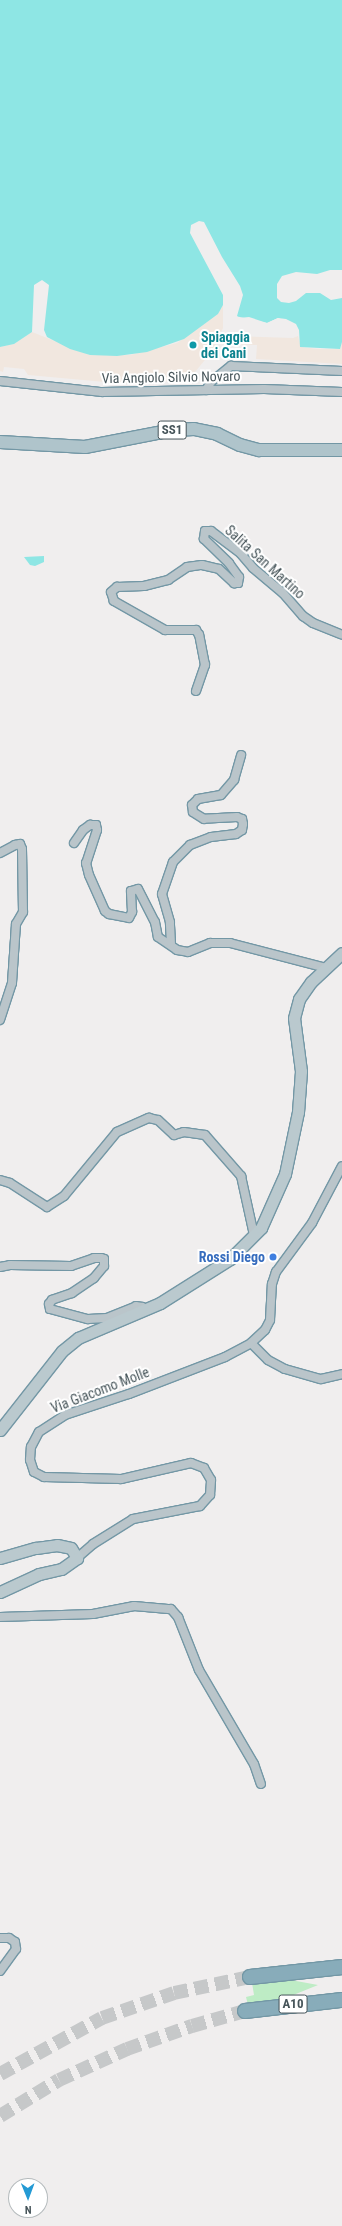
<!DOCTYPE html>
<html>
<head>
<meta charset="utf-8">
<style>
  body { margin:0 }
  #map { position:relative; width:342px; height:2226px; overflow:hidden; background:#f0eeee; font-family:"Roboto Condensed",sans-serif }
  div>[style] { position:absolute }
  .green>* { inset:0; background:#beecc5 }
  .sand>* { inset:0; background:#f1e7df }
  .water>* { inset:0; background:#8ee6e4 }
  .pier>* { inset:0; background:#f0eeee }
  .highway-tunnel>* { height:14px; margin-top:-7px; transform-origin:0; background:repeating-linear-gradient(90deg,#c6c8c9 0 14px,transparent 0 21px) }
  .roads { filter:drop-shadow(1px 0 #7397a5) drop-shadow(-1px 0 #7397a5) drop-shadow(0 1px #7397a5) drop-shadow(0 -1px #7397a5) }
  .street>* { height:8px; margin:-4px; padding:0 4px; transform-origin:4px; border-radius:4px; background:#bac5ca }
  .secondary>* { height:11px; margin:-5.5px; padding:0 5.5px; transform-origin:5.5px; border-radius:5.5px; background:#bac9ce }
  .primary>* { height:12px; margin:-6px; padding:0 6px; transform-origin:6px; border-radius:6px; background:#afc4cb }
  .highway>* { height:14px; margin:-7px; padding:0 7px; transform-origin:7px; border-radius:7px; background:#88acba }
  .dots>* { width:11px; height:11px; translate:-50% -50%; box-sizing:border-box; border:2px solid #fff; border-radius:50% }
  span { translate:-50% -50%; white-space:nowrap; text-align:center; line-height:1.15; -webkit-text-stroke:4px #fff; paint-order:stroke }
  .shield-label span { padding:1px 3px; background:#fff; border:1px solid; border-radius:3px; -webkit-text-stroke-width:0 }
  .shield-label { font-size:13px; color:#47555a; font-weight:700 }
  .culture-label { font-size:14px; color:#0d838f; font-weight:700 }
  .left { translate:0 -50%; text-align:left }
  .street-label { font-size:14px; color:#47555a }
  .shop-label { font-size:14px; color:#366cbe; font-weight:700 }
  .right { translate:-100% -50%; text-align:right }
  .north { position:absolute; left:8px; top:2178px; width:40px; height:40px; box-sizing:border-box; background:#fff; border:1px solid #b5bbbd; border-radius:50%; rotate:179deg; font-size:11px; font-weight:700; line-height:16px; text-align:center; color:#47555a }
  .north::after { content:''; display:block; margin:auto; width:14px; height:18px; background:#249ad4; clip-path:polygon(50% 0,100% 100%,50% 72%,0 100%) }
</style>
</head>
<body>
<div id="map">
  <div class="green">
    <i style="clip-path:polygon(280px 1978px,318px 1985px,286px 1998px,248px 2005px,246px 1997px,254px 1995px,252px 1983px)"></i>
  </div>
  <div class="sand">
    <i style="clip-path:polygon(223px 305px,223px 328px,213px 350px,191px 377px,174px 377px,174px 381px,116px 383px,28px 375px,24px 369px,4px 367px,3px 372px,0 371px,0 347px,14px 344px,32px 332px,90px 355px,130px 355px,177px 343px,218px 314px)"></i>
    <i style="clip-path:polygon(234px 336px,293px 338px,298px 336px,301px 347px,318px 349px,340px 349px,342px 342px,342px 364px,256px 359px,257px 345px,234px 344px)"></i>
  </div>
  <div class="water">
    <i style="clip-path:polygon(0 0,342px 0,342px 342px,340px 349px,300px 347px,299px 330px,296px 324px,286px 319px,278px 318px,267px 323px,249px 317px,239px 318px,237px 316px,243px 295px,240px 286px,222px 257px,204px 222px,199px 221px,191px 225px,190px 233px,223px 295px,223px 305px,218px 314px,184px 339px,147px 352px,117px 356px,90px 355px,70px 349px,47px 337px,44px 330px,49px 285px,42px 280px,34px 285px,32px 332px,14px 344px,0 347px)"></i>
    <i style="clip-path:polygon(44px 556px,44px 562px,35px 566px,30px 565px,24px 557px)"></i>
  </div>
  <div class="pier">
    <i style="clip-path:polygon(330px 270px,342px 270px,342px 298px,331px 300px,320px 293px,306px 293px,296px 301px,289px 303px,281px 302px,277px 298px,277px 284px,282px 276px,296px 272px,317px 274px)"></i>
    <i style="clip-path:polygon(235px 316px,267px 323px,278px 318px,288px 322px,293px 325px,279px 320px,267px 325px,257px 324px,249px 320px,239px 320px)"></i>
  </div>
  <div class="highway-tunnel">
    <i style="left:0;top:2074px;width:116px;rotate:-28.8deg"></i>
    <i style="left:102px;top:2018px;width:76px;rotate:-19.1deg"></i>
    <i style="left:174px;top:1993px;width:78px;rotate:-11.9deg"></i>
    <i style="left:0;top:2116px;width:69px;rotate:-31.4deg"></i>
    <i style="left:59px;top:2080px;width:75px;rotate:-24.5deg"></i>
    <i style="left:127px;top:2049px;width:69px;rotate:-19.5deg"></i>
    <i style="left:192px;top:2026px;width:55px;rotate:-15.8deg"></i>
  </div>
  <div class="roads">
    <div class="street">
      <i style="left:0;top:381px;width:103px;rotate:6.2deg"></i>
      <i style="left:102px;top:392px;width:162px;rotate:-1.1deg"></i>
      <i style="left:264px;top:389px;width:78px;rotate:2.2deg"></i>
      <i style="left:206px;top:390px;width:9px;rotate:-58deg"></i>
      <i style="left:211px;top:382px;width:26px;rotate:-39deg"></i>
      <i style="left:231px;top:366px;width:111px;rotate:2.6deg"></i>
      <i style="left:196px;top:691px;width:28px;rotate:-71deg"></i>
      <i style="left:205px;top:665px;width:31px;rotate:-101deg"></i>
      <i style="left:199px;top:635px;width:6px;rotate:-121deg"></i>
      <i style="left:196px;top:630px;width:31px;rotate:180deg"></i>
      <i style="left:165px;top:630px;width:59px;rotate:-150.4deg"></i>
      <i style="left:114px;top:601px;width:9px;rotate:-108deg"></i>
      <i style="left:111px;top:592px;width:8px;rotate:-40deg"></i>
      <i style="left:117px;top:587px;width:27px;rotate:-2deg"></i>
      <i style="left:144px;top:586px;width:25px;rotate:-14deg"></i>
      <i style="left:168px;top:580px;width:23px;rotate:-34deg"></i>
      <i style="left:187px;top:567px;width:15px;rotate:-8deg"></i>
      <i style="left:202px;top:565px;width:17px;rotate:13deg"></i>
      <i style="left:219px;top:569px;width:21px;rotate:43deg"></i>
      <i style="left:234px;top:583px;width:4px"></i>
      <i style="left:238px;top:583px;width:6px;rotate:-81deg"></i>
      <i style="left:239px;top:577px;width:17px;rotate:-126deg"></i>
      <i style="left:229px;top:563px;width:35px;rotate:-136deg"></i>
      <i style="left:204px;top:539px;width:8px;rotate:-83deg"></i>
      <i style="left:205px;top:531px;width:6px"></i>
      <i style="left:211px;top:531px;width:38px;rotate:37deg"></i>
      <i style="left:241px;top:554px;width:18px;rotate:49deg"></i>
      <i style="left:253px;top:568px;width:38px;rotate:40deg"></i>
      <i style="left:282px;top:592px;width:32px;rotate:49deg"></i>
      <i style="left:303px;top:616px;width:12px;rotate:35deg"></i>
      <i style="left:313px;top:623px;width:31px;rotate:22deg"></i>
      <i style="left:74px;top:843px;width:16px;rotate:-55deg"></i>
      <i style="left:83px;top:830px;width:9px;rotate:-36deg"></i>
      <i style="left:90px;top:825px;width:6px"></i>
      <i style="left:96px;top:825px;width:5px;rotate:79deg"></i>
      <i style="left:97px;top:830px;width:35px;rotate:108deg"></i>
      <i style="left:86px;top:863px;width:12px;rotate:76deg"></i>
      <i style="left:89px;top:875px;width:39px;rotate:66deg"></i>
      <i style="left:105px;top:911px;width:5px;rotate:37deg"></i>
      <i style="left:109px;top:914px;width:20px;rotate:11deg"></i>
      <i style="left:129px;top:918px;width:7px;rotate:-63deg"></i>
      <i style="left:132px;top:912px;width:21px;rotate:-93deg"></i>
      <i style="left:131px;top:891px;width:7px;rotate:-16deg"></i>
      <i style="left:138px;top:889px;width:37px;rotate:63deg"></i>
      <i style="left:155px;top:922px;width:15px;rotate:79deg"></i>
      <i style="left:158px;top:937px;width:23px;rotate:34deg"></i>
      <i style="left:177px;top:950px;width:11px;rotate:10deg"></i>
      <i style="left:188px;top:952px;width:24px;rotate:-22deg"></i>
      <i style="left:210px;top:943px;width:20px"></i>
      <i style="left:230px;top:943px;width:99px;rotate:14.6deg"></i>
      <i style="left:0;top:853px;width:17px;rotate:-28deg"></i>
      <i style="left:15px;top:845px;width:5px;rotate:-11deg"></i>
      <i style="left:20px;top:844px;width:5px;rotate:68deg"></i>
      <i style="left:22px;top:849px;width:63px;rotate:89.1deg"></i>
      <i style="left:23px;top:912px;width:14px;rotate:120deg"></i>
      <i style="left:16px;top:924px;width:59px;rotate:93.9deg"></i>
      <i style="left:12px;top:983px;width:39px;rotate:108deg"></i>
      <i style="left:171px;top:944px;width:22px;rotate:-93deg"></i>
      <i style="left:170px;top:922px;width:29px;rotate:-106deg"></i>
      <i style="left:162px;top:894px;width:34px;rotate:-71deg"></i>
      <i style="left:173px;top:862px;width:24px;rotate:-45deg"></i>
      <i style="left:190px;top:845px;width:22px;rotate:-21deg"></i>
      <i style="left:211px;top:837px;width:25px;rotate:-7deg"></i>
      <i style="left:236px;top:834px;width:7px;rotate:-34deg"></i>
      <i style="left:242px;top:830px;width:6px;rotate:-81deg"></i>
      <i style="left:243px;top:824px;width:5px;rotate:-101deg"></i>
      <i style="left:242px;top:819px;width:5px;rotate:-158deg"></i>
      <i style="left:237px;top:817px;width:33px;rotate:177deg"></i>
      <i style="left:204px;top:819px;width:13px;rotate:-148deg"></i>
      <i style="left:193px;top:812px;width:7px;rotate:-98deg"></i>
      <i style="left:192px;top:805px;width:8px;rotate:-45deg"></i>
      <i style="left:198px;top:799px;width:23px;rotate:-10deg"></i>
      <i style="left:221px;top:795px;width:20px;rotate:-49deg"></i>
      <i style="left:234px;top:780px;width:26px;rotate:-74deg"></i>
      <i style="left:0;top:1180px;width:10px;rotate:17deg"></i>
      <i style="left:10px;top:1183px;width:44px;rotate:33deg"></i>
      <i style="left:47px;top:1207px;width:20px;rotate:-33deg"></i>
      <i style="left:64px;top:1196px;width:83px;rotate:-50.4deg"></i>
      <i style="left:117px;top:1132px;width:35px;rotate:-24deg"></i>
      <i style="left:149px;top:1118px;width:9px;rotate:13deg"></i>
      <i style="left:158px;top:1120px;width:22px;rotate:43deg"></i>
      <i style="left:174px;top:1135px;width:10px;rotate:-17deg"></i>
      <i style="left:184px;top:1132px;width:21px;rotate:8deg"></i>
      <i style="left:205px;top:1135px;width:55px;rotate:48.7deg"></i>
      <i style="left:241px;top:1176px;width:60px;rotate:77.6deg"></i>
      <i style="left:0;top:1267px;width:10px;rotate:-11deg"></i>
      <i style="left:10px;top:1265px;width:61px;rotate:0.9deg"></i>
      <i style="left:71px;top:1266px;width:24px;rotate:-19deg"></i>
      <i style="left:94px;top:1258px;width:7px"></i>
      <i style="left:101px;top:1258px;width:3px;rotate:18deg"></i>
      <i style="left:104px;top:1259px;width:7px;rotate:90deg"></i>
      <i style="left:104px;top:1266px;width:16px;rotate:130deg"></i>
      <i style="left:94px;top:1278px;width:27px;rotate:146deg"></i>
      <i style="left:72px;top:1293px;width:21px;rotate:161deg"></i>
      <i style="left:52px;top:1300px;width:5px;rotate:127deg"></i>
      <i style="left:49px;top:1304px;width:5px;rotate:79deg"></i>
      <i style="left:50px;top:1309px;width:39px;rotate:15deg"></i>
      <i style="left:88px;top:1319px;width:19px;rotate:-3deg"></i>
      <i style="left:107px;top:1318px;width:31px;rotate:-22deg"></i>
      <i style="left:136px;top:1306px;width:6px;rotate:9deg"></i>
      <i style="left:142px;top:1307px;width:4px;rotate:63deg"></i>
      <i style="left:251px;top:1343px;width:24px;rotate:45deg"></i>
      <i style="left:268px;top:1360px;width:19px;rotate:28deg"></i>
      <i style="left:285px;top:1369px;width:37px;rotate:16deg"></i>
      <i style="left:321px;top:1379px;width:22px;rotate:-13deg"></i>
      <i style="left:77px;top:1558px;width:21px;rotate:-41deg"></i>
      <i style="left:93px;top:1544px;width:47px;rotate:-32deg"></i>
      <i style="left:133px;top:1519px;width:68px;rotate:-11deg"></i>
      <i style="left:200px;top:1506px;width:15px;rotate:-48deg"></i>
      <i style="left:210px;top:1495px;width:15px;rotate:-86deg"></i>
      <i style="left:211px;top:1480px;width:14px;rotate:-120deg"></i>
      <i style="left:204px;top:1468px;width:14px;rotate:-159deg"></i>
      <i style="left:191px;top:1463px;width:72px;rotate:167.1deg"></i>
      <i style="left:121px;top:1479px;width:77px;rotate:-178.5deg"></i>
      <i style="left:44px;top:1477px;width:11px;rotate:-153deg"></i>
      <i style="left:34px;top:1472px;width:13px;rotate:-108deg"></i>
      <i style="left:30px;top:1460px;width:13px;rotate:-86deg"></i>
      <i style="left:31px;top:1447px;width:17px;rotate:-62deg"></i>
      <i style="left:39px;top:1432px;width:31px;rotate:-33deg"></i>
      <i style="left:65px;top:1415px;width:67px;rotate:-18.2deg"></i>
      <i style="left:129px;top:1394px;width:103px;rotate:-21.1deg"></i>
      <i style="left:225px;top:1357px;width:30px;rotate:-28deg"></i>
      <i style="left:251px;top:1343px;width:19px;rotate:-43deg"></i>
      <i style="left:265px;top:1330px;width:11px;rotate:-63deg"></i>
      <i style="left:270px;top:1320px;width:36px;rotate:-87deg"></i>
      <i style="left:272px;top:1284px;width:13px;rotate:-72deg"></i>
      <i style="left:276px;top:1272px;width:61px;rotate:-53.7deg"></i>
      <i style="left:312px;top:1223px;width:64px;rotate:-62.2deg"></i>
      <i style="left:0;top:1617px;width:93px;rotate:-1.8deg"></i>
      <i style="left:93px;top:1614px;width:42px;rotate:-11deg"></i>
      <i style="left:134px;top:1606px;width:37px;rotate:5deg"></i>
      <i style="left:171px;top:1609px;width:11px;rotate:49deg"></i>
      <i style="left:178px;top:1617px;width:57px;rotate:68.4deg"></i>
      <i style="left:199px;top:1670px;width:109px;rotate:59.7deg"></i>
      <i style="left:254px;top:1764px;width:21px;rotate:71deg"></i>
      <i style="left:0;top:1938px;width:9px"></i>
      <i style="left:9px;top:1938px;width:7px;rotate:34deg"></i>
      <i style="left:15px;top:1942px;width:7px;rotate:82deg"></i>
      <i style="left:16px;top:1949px;width:27px;rotate:126deg"></i>
    </div>
    <div class="secondary">
      <i style="left:0;top:1430px;width:100px;rotate:-51.9deg"></i>
      <i style="left:62px;top:1351px;width:21px;rotate:-39deg"></i>
      <i style="left:78px;top:1338px;width:89px;rotate:-23.1deg"></i>
      <i style="left:160px;top:1303px;width:83px;rotate:-32.2deg"></i>
      <i style="left:230px;top:1259px;width:44px;rotate:-45deg"></i>
      <i style="left:261px;top:1228px;width:59px;rotate:-66deg"></i>
      <i style="left:285px;top:1174px;width:63px;rotate:-78.2deg"></i>
      <i style="left:298px;top:1112px;width:41px;rotate:-85.8deg"></i>
      <i style="left:301px;top:1071px;width:53px;rotate:-97.5deg"></i>
      <i style="left:294px;top:1018px;width:20px;rotate:-75deg"></i>
      <i style="left:299px;top:999px;width:21px;rotate:-55deg"></i>
      <i style="left:311px;top:982px;width:42px;rotate:-43.1deg"></i>
      <i style="left:0;top:1558px;width:37px;rotate:-16deg"></i>
      <i style="left:36px;top:1548px;width:21px;rotate:-8deg"></i>
      <i style="left:57px;top:1545px;width:14px;rotate:12deg"></i>
      <i style="left:71px;top:1548px;width:12px;rotate:59deg"></i>
      <i style="left:77px;top:1558px;width:19px;rotate:145deg"></i>
      <i style="left:61px;top:1569px;width:23px;rotate:167deg"></i>
      <i style="left:39px;top:1574px;width:43px;rotate:155.2deg"></i>
    </div>
    <div class="primary">
      <i style="left:0;top:442px;width:85px;rotate:3.4deg"></i>
      <i style="left:85px;top:447px;width:90px;rotate:-10.9deg"></i>
      <i style="left:173px;top:430px;width:21px;rotate:-3deg"></i>
      <i style="left:194px;top:429px;width:24px;rotate:12deg"></i>
      <i style="left:217px;top:434px;width:25px;rotate:26deg"></i>
      <i style="left:240px;top:445px;width:20px;rotate:15deg"></i>
      <i style="left:259px;top:450px;width:83px"></i>
    </div>
    <div class="highway">
      <i style="left:250px;top:1977px;width:93px;rotate:-6.2deg"></i>
      <i style="left:245px;top:2011px;width:98px;rotate:-6.5deg"></i>
    </div>
  </div>
  <div class="dots">
    <i style="left:193px;top:345px;background:#0f9aa8"></i>
    <i style="left:273px;top:1257px;background:#3f7fe0"></i>
  </div>
  <div class="shield-label">
    <span style="left:172px;top:430px">SS1</span>
    <span style="left:293px;top:2004px">A10</span>
  </div>
  <div class="culture-label">
    <span class="left" style="left:201px;top:345px">Spiaggia<br>dei Cani</span>
  </div>
  <div class="street-label">
    <span style="left:171px;top:377px;rotate:-1deg">Via Angiolo Silvio Novaro</span>
    <span style="left:265px;top:562px;rotate:42deg">Salita San Martino</span>
    <span style="left:100px;top:1390px;rotate:-21deg">Via Giacomo Molle</span>
  </div>
  <div class="shop-label">
    <span class="right" style="left:265px;top:1257px">Rossi Diego</span>
  </div>
  <div class="north">N</div>
</div>
</body>
</html>
